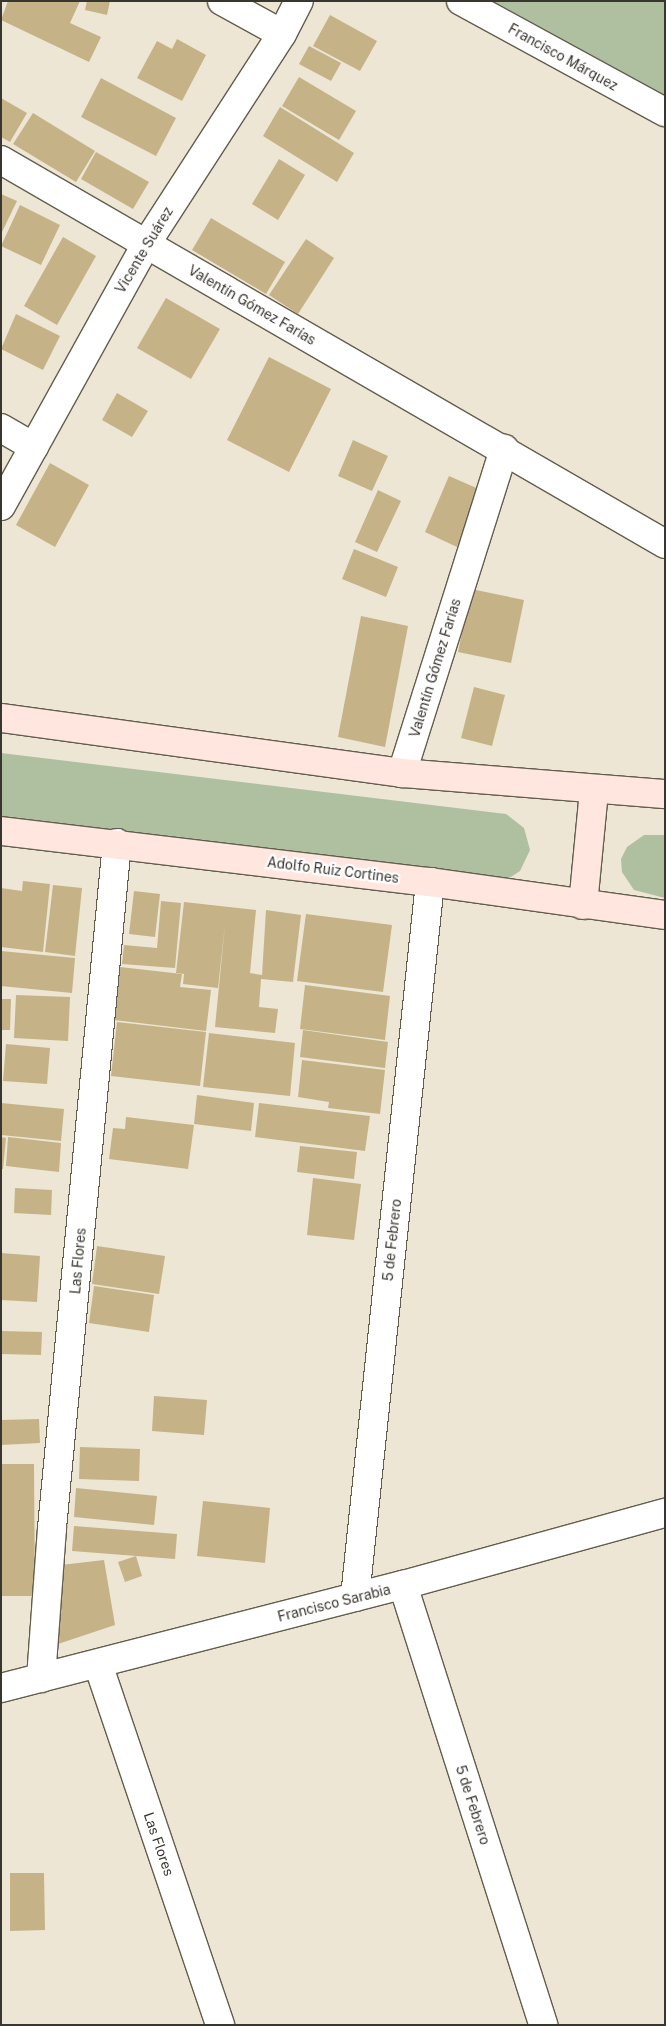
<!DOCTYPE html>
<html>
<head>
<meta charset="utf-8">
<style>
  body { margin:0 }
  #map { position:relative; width:666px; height:2026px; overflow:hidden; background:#ede6d4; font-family:"Public Sans",sans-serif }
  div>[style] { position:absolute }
  .green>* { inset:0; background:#afc0a0 }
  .building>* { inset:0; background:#c5b387 }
  .roads { filter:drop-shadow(1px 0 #635d4d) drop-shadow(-1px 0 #635d4d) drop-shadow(0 1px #635d4d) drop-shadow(0 -1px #635d4d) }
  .street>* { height:28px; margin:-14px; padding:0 14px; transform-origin:14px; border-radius:14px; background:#fff }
  .secondary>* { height:28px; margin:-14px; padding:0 14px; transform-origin:14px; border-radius:14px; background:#ffe6df }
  span { translate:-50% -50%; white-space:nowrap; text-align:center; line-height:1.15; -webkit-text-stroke:4.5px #fff; paint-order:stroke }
  .street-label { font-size:14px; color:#393630 }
  .frame { position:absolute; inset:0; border:2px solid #393630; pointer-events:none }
</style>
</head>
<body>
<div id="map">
  <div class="green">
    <i style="clip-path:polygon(493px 1px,665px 1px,665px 95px)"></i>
    <i style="clip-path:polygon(1px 753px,506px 814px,524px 828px,530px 850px,520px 871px,511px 877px,497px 880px,1px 818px)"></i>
    <i style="clip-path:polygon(644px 835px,665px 835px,665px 898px,634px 890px,622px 872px,621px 859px,627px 847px)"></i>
  </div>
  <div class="building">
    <i style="clip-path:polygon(8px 1px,80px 1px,70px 23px,101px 37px,89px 62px,1px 20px)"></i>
    <i style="clip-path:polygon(87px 1px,110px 1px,107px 15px,85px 10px)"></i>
    <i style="clip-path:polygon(330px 15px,377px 41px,360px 71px,313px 46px)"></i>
    <i style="clip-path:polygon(177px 39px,206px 55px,182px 101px,137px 78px,157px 41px,172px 49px)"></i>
    <i style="clip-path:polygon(309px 46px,341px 63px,331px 81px,299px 64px)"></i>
    <i style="clip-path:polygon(299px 77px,356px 111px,339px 140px,282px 106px)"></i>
    <i style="clip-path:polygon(101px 78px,176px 118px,156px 156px,81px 117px)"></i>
    <i style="clip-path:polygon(1px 98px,27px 113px,10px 142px,1px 137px)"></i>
    <i style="clip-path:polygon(280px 107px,354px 153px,337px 182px,263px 136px)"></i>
    <i style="clip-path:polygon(33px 113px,95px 151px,76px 182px,13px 144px)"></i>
    <i style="clip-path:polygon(96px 152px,149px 182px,133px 209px,81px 179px)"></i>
    <i style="clip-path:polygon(279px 159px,305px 175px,278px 220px,252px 204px)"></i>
    <i style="clip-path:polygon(1px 194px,17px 201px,1px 234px)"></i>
    <i style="clip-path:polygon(20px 205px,60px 225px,41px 265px,1px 246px)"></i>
    <i style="clip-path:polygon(211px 218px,285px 262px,266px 294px,192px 250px)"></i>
    <i style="clip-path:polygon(63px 237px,96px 256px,57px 325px,24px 306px)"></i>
    <i style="clip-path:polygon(306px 239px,334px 258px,298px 314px,269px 295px)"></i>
    <i style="clip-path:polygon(166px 298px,220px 329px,191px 379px,137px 348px)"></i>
    <i style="clip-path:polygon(16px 314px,60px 336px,43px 370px,1px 349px)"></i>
    <i style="clip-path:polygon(269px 357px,331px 389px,289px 472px,227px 440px)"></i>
    <i style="clip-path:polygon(117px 393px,148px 411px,132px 437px,102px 420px)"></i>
    <i style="clip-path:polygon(353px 440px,388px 456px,372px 491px,338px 476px)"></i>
    <i style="clip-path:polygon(50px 463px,89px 485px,55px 547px,16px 525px)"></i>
    <i style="clip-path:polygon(449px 476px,481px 490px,457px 547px,425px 532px)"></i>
    <i style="clip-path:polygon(378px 490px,401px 501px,377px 552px,355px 542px)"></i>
    <i style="clip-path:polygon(354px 549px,398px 567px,386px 597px,342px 579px)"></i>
    <i style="clip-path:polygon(471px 589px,524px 600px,511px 663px,458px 652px)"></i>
    <i style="clip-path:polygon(361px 616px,408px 626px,385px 747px,338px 737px)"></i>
    <i style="clip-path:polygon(474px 687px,505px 695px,492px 746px,461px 738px)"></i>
    <i style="clip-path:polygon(23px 881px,50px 884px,43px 952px,1px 947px,1px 888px,22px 891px)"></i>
    <i style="clip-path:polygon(53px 885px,82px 888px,75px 956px,45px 952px)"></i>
    <i style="clip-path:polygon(134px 891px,160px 894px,155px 937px,129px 934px)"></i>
    <i style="clip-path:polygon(161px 901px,181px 903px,175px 968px,122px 964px,124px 945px,157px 948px)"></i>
    <i style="clip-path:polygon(184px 902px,256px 910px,250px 973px,262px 975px,266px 910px,301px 915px,293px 982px,261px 979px,259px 1007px,278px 1009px,275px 1033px,215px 1027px,225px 925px,218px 988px,183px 984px,184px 974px,176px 973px)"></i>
    <i style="clip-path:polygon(306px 914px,392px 925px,383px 992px,297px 981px)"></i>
    <i style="clip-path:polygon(1px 951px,75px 958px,72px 993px,1px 986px)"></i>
    <i style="clip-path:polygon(120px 967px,182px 974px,180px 987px,211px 990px,206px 1031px,114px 1020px)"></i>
    <i style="clip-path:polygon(305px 985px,390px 996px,385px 1040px,300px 1029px)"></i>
    <i style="clip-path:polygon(16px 995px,70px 997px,68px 1041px,14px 1038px)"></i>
    <i style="clip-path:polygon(1px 999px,11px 999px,10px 1030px,1px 1030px)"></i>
    <i style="clip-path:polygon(117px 1022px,206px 1032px,200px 1086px,111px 1076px)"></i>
    <i style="clip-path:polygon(303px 1030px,388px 1042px,385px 1068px,300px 1057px)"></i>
    <i style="clip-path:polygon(209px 1033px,295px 1043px,290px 1096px,203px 1087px)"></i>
    <i style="clip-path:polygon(6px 1044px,50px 1048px,47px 1084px,3px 1081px)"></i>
    <i style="clip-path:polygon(302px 1060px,385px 1070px,380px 1114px,328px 1108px,329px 1102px,298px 1097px)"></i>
    <i style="clip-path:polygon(197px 1095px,254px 1103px,251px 1131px,194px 1124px)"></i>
    <i style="clip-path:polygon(1px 1103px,64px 1109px,61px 1141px,1px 1135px)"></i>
    <i style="clip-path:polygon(259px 1103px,370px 1116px,365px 1151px,255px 1137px)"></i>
    <i style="clip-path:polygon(126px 1117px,194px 1125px,188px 1169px,109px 1159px,113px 1128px,125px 1129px)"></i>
    <i style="clip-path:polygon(1px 1137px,6px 1138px,3px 1169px,1px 1169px)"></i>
    <i style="clip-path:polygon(8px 1137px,61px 1143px,59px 1172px,6px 1166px)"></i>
    <i style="clip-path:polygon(300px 1146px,357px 1152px,354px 1179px,297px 1172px)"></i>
    <i style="clip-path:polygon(313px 1178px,361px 1184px,354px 1240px,307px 1235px)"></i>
    <i style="clip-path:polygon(15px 1188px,52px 1190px,51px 1215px,14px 1213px)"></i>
    <i style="clip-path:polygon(97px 1246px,165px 1256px,159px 1294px,92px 1284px)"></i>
    <i style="clip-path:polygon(1px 1253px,40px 1256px,37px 1302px,1px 1300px)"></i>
    <i style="clip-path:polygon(94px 1286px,154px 1295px,149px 1332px,89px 1323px)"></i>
    <i style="clip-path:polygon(1px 1331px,42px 1332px,41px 1355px,1px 1354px)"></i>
    <i style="clip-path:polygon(154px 1396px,207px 1400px,204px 1435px,152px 1431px)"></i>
    <i style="clip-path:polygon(39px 1419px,40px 1443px,1px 1445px,1px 1420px)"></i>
    <i style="clip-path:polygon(80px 1447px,140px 1449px,139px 1481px,79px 1479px)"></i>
    <i style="clip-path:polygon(1px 1464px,34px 1464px,35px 1596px,1px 1596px)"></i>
    <i style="clip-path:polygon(76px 1488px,157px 1496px,154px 1525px,74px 1517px)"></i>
    <i style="clip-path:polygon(203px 1501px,270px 1508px,265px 1563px,197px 1556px)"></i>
    <i style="clip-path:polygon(74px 1526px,177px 1534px,175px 1559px,72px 1551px)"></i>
    <i style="clip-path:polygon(136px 1556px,142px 1576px,125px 1582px,118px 1562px)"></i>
    <i style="clip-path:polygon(104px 1560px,115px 1625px,55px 1645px,61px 1565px)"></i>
    <i style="clip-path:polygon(10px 1873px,44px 1873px,45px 1930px,10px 1931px)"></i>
  </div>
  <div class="roads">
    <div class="street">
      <i style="left:222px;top:1px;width:68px;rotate:28.8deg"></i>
      <i style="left:461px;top:1px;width:232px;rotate:28.6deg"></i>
      <i style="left:1px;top:160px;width:767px;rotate:30.04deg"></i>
      <i style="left:1px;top:428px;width:38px;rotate:30deg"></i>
      <i style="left:1px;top:506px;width:299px;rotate:-61deg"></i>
      <i style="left:146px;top:244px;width:250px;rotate:-57.1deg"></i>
      <i style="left:282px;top:34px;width:37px;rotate:-63deg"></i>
      <i style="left:402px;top:773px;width:340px;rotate:-72.5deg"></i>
      <i style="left:403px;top:1585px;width:462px;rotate:72.3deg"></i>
      <i style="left:355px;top:1597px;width:719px;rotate:-84.01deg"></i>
      <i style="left:98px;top:1664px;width:381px;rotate:71.3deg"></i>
      <i style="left:41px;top:1678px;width:150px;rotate:-85.8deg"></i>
      <i style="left:52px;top:1528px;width:688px;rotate:-84.58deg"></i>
      <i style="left:1px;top:1688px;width:415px;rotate:-14.4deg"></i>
      <i style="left:403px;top:1585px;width:272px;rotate:-15.4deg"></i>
    </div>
    <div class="secondary">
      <i style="left:1px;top:718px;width:405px;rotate:7.8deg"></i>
      <i style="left:402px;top:773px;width:264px;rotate:4.6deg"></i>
      <i style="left:1px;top:831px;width:432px;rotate:6.8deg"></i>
      <i style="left:430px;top:882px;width:237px;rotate:8deg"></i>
      <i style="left:583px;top:905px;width:116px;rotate:-84.5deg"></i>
    </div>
  </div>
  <div class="street-label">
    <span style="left:563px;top:57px;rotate:29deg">Francisco Márquez</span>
    <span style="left:144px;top:250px;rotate:-59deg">Vicente Suárez</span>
    <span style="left:252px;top:305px;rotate:30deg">Valentín Gómez Farías</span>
    <span style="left:435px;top:668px;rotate:-73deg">Valentín Gómez Farías</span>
    <span style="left:333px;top:870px;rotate:7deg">Adolfo Ruiz Cortines</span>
    <span style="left:392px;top:1240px;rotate:-84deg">5 de Febrero</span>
    <span style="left:78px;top:1261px;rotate:-85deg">Las Flores</span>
    <span style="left:334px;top:1603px;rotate:-14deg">Francisco Sarabia</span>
    <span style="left:473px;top:1805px;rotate:72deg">5 de Febrero</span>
    <span style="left:159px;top:1844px;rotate:71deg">Las Flores</span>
  </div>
  <div class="frame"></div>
</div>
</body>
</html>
